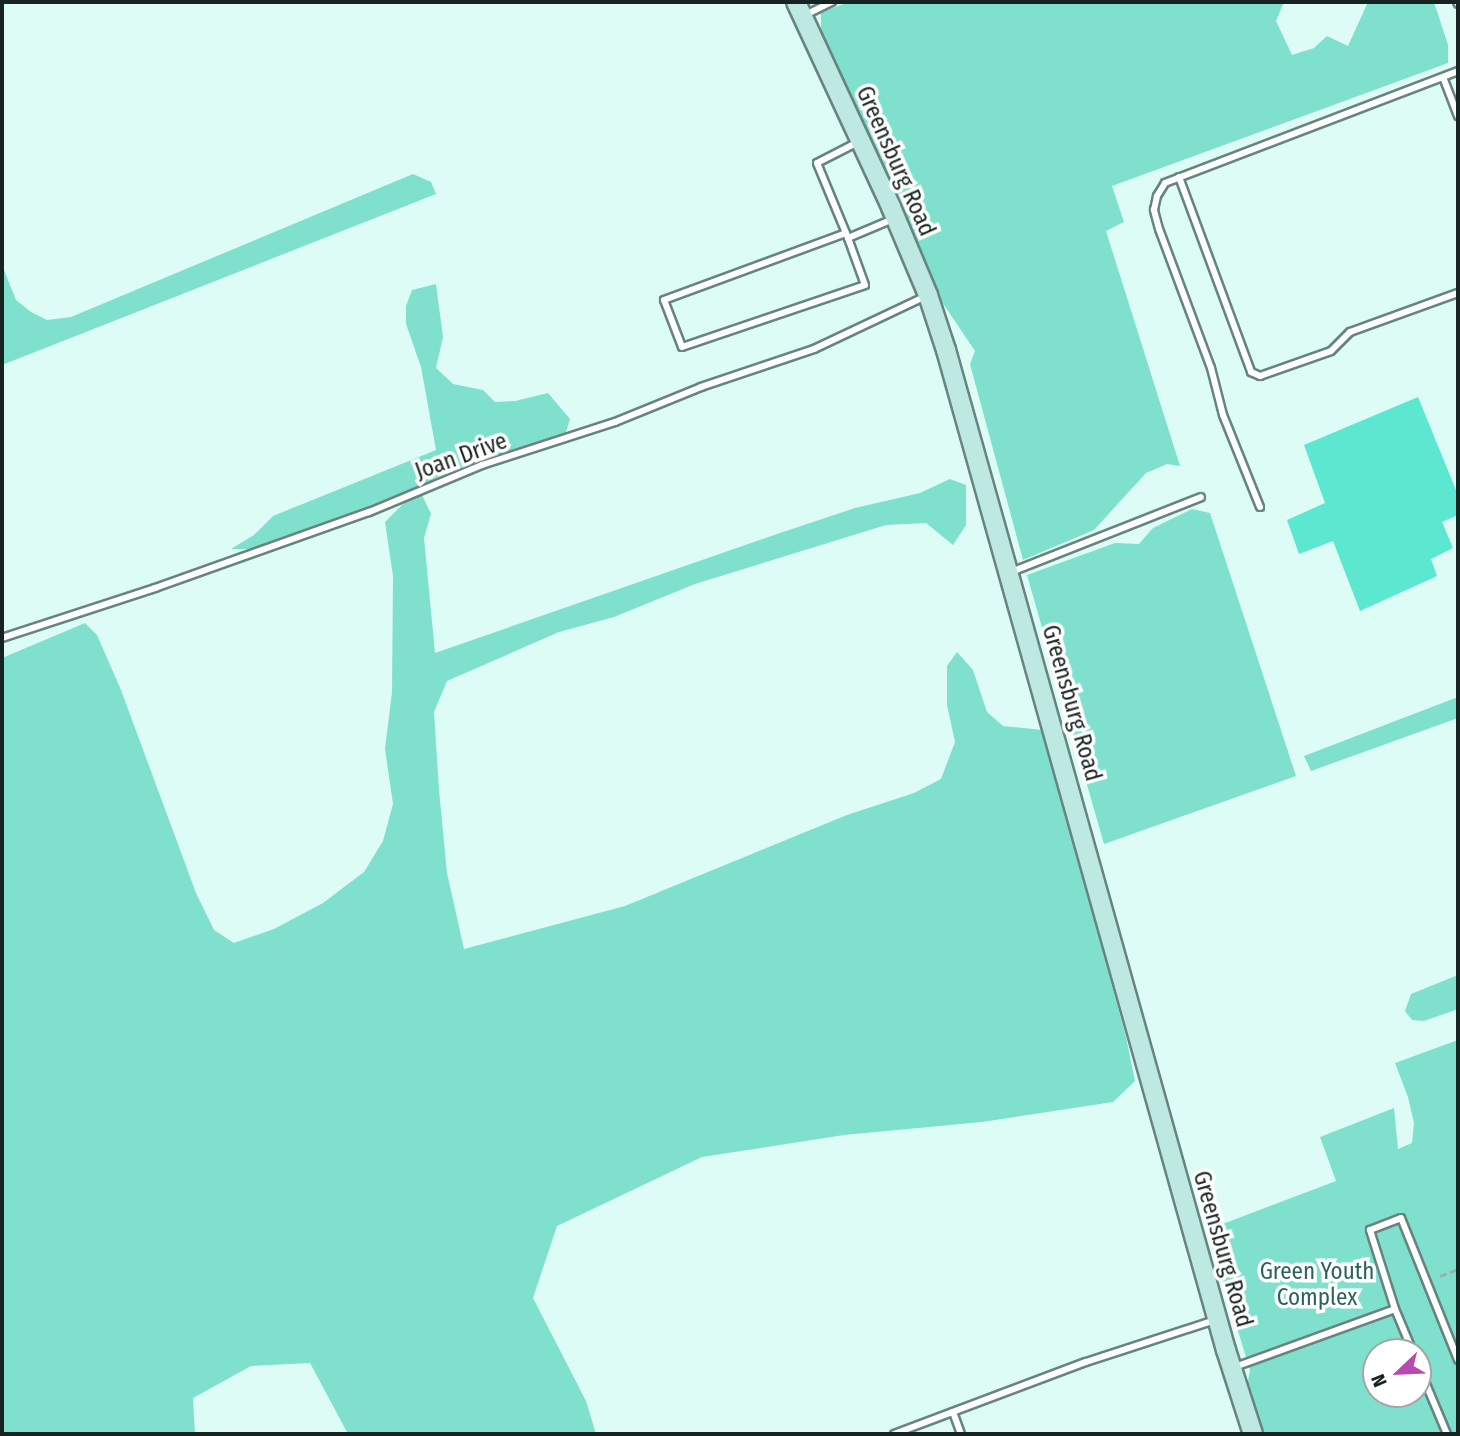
<!DOCTYPE html>
<html>
<head>
<meta charset="utf-8">
<style>
  body { margin:0 }
  #map { position:relative; width:1460px; height:1436px; overflow:hidden; background:#dcfcf5; font-family:"Fira Sans Condensed",sans-serif }
  div>[style] { position:absolute }
  .green>* { inset:0; background:#7fe0ce }
  .building>* { inset:0; background:#5ce7d0 }
  .path>* { height:2.5px; margin-top:-1.25px; transform-origin:0; background:repeating-linear-gradient(90deg,#98b2ac 0 7px,transparent 0 10.5px) }
  .roads { filter:drop-shadow(2px 0 #67847e) drop-shadow(-2px 0 #67847e) drop-shadow(0 2px #67847e) drop-shadow(0 -2px #67847e) }
  .service>* { height:6px; margin:-3px; padding:0 3px; transform-origin:3px; border-radius:3px; background:#fff }
  .secondary>* { height:18px; margin:-9px; padding:0 9px; transform-origin:9px; border-radius:9px; background:#bee9e3 }
  span { translate:-50% -50%; white-space:nowrap; text-align:center; line-height:1.15; -webkit-text-stroke:7px #fff; paint-order:stroke }
  .street-label { font-size:23px; color:#172320 }
  .park-label { font-size:23px; color:#2a6359 }
  .frame { position:absolute; inset:0; border:4px solid #172320; pointer-events:none }
  .north { position:absolute; left:1362px; top:1338px; width:70px; height:70px; box-sizing:border-box; background:#fff; border:2px solid #a2a7a6; border-radius:50%; rotate:247deg; font-size:19px; font-weight:700; line-height:28px; text-align:center; color:#172320 }
  .north::after { content:''; display:block; margin:auto; width:24px; height:32px; background:#b64cae; clip-path:polygon(50% 0,100% 100%,50% 72%,0 100%) }
</style>
</head>
<body>
<div id="map">
  <div class="green">
    <i style="clip-path:polygon(848px 2px,1284px 2px,1276px 21px,1292px 55px,1314px 48px,1327px 36px,1348px 46px,1368px 2px,1434px 2px,1448px 45px,1448px 63px,1112px 186px,1124px 222px,1106px 231px,1180px 466px,1167px 464px,1146px 473px,1094px 530px,1023px 560px,970px 364px,975px 351px,940px 299px,821px 34px,821px 13px)"></i>
    <i style="clip-path:polygon(413px 174px,431px 182px,436px 194px,2px 365px,2px 265px,16px 300px,31px 312px,47px 320px,71px 317px)"></i>
    <i style="clip-path:polygon(436px 284px,443px 337px,436px 368px,453px 384px,483px 390px,495px 402px,515px 401px,548px 393px,570px 419px,565px 435px,449px 471px,369px 512px,261px 549px,231px 549px,254px 535px,273px 516px,436px 450px,421px 367px,406px 324px,406px 306px,412px 290px)"></i>
    <i style="clip-path:polygon(950px 479px,966px 485px,966px 525px,953px 545px,926px 523px,886px 525px,695px 584px,614px 617px,559px 632px,447px 681px,434px 712px,439px 790px,447px 873px,464px 949px,625px 906px,847px 815px,914px 793px,941px 779px,955px 742px,947px 705px,947px 666px,957px 652px,973px 670px,987px 712px,1003px 726px,1043px 730px,1126px 1037px,1135px 1081px,1113px 1102px,982px 1122px,844px 1135px,702px 1157px,557px 1226px,533px 1298px,586px 1401px,596px 1434px,348px 1434px,310px 1363px,251px 1366px,193px 1398px,195px 1434px,2px 1434px,2px 658px,85px 623px,97px 635px,121px 690px,196px 893px,214px 930px,234px 943px,274px 929px,323px 903px,364px 872px,383px 841px,393px 804px,385px 749px,392px 692px,393px 576px,385px 522px,405px 502px,422px 495px,431px 514px,424px 538px,435px 653px,777px 534px,855px 508px,920px 493px)"></i>
    <i style="clip-path:polygon(1192px 509px,1210px 513px,1296px 776px,1104px 844px,1027px 575px,1115px 543px,1139px 544px,1153px 528px)"></i>
    <i style="clip-path:polygon(1458px 697px,1458px 718px,1311px 771px,1304px 756px)"></i>
    <i style="clip-path:polygon(1458px 975px,1458px 1009px,1424px 1021px,1412px 1020px,1405px 1011px,1411px 994px)"></i>
    <i style="clip-path:polygon(evenodd,1458px 1040px,1458px 1434px,1264px 1434px,1248px 1381px,1250px 1370px,1207px 1230px,1336px 1181px,1320px 1137px,1394px 1108px,1398px 1149px,1412px 1143px,1414px 1123px,1408px 1097px,1395px 1063px,1458px 1040px,1376px 1352px,1418px 1352px,1418px 1394px,1376px 1394px,1376px 1352px)"></i>
  </div>
  <div class="building">
    <i style="clip-path:polygon(1418px 397px,1458px 495px,1458px 515px,1442px 522px,1453px 548px,1431px 559px,1437px 576px,1360px 611px,1333px 541px,1299px 554px,1287px 520px,1325px 503px,1304px 445px)"></i>
  </div>
  <div class="path">
    <i style="left:1440px;top:1276px;width:19px;rotate:-21deg"></i>
  </div>
  <div class="roads">
    <div class="service">
      <i style="left:1457px;top:2px;width:2px;rotate:63deg"></i>
      <i style="left:805px;top:15px;width:30px;rotate:-26deg"></i>
      <i style="left:1443px;top:77px;width:42px;rotate:69deg"></i>
      <i style="left:860px;top:141px;width:48px;rotate:152.9deg"></i>
      <i style="left:817px;top:163px;width:81px;rotate:67.5deg"></i>
      <i style="left:848px;top:238px;width:49px;rotate:-22.9deg"></i>
      <i style="left:1179px;top:177px;width:208px;rotate:69.7deg"></i>
      <i style="left:1251px;top:372px;width:10px;rotate:24deg"></i>
      <i style="left:1260px;top:376px;width:75px;rotate:-19.4deg"></i>
      <i style="left:1331px;top:351px;width:27px;rotate:-45deg"></i>
      <i style="left:1350px;top:332px;width:115px;rotate:-19.9deg"></i>
      <i style="left:846px;top:233px;width:194px;rotate:159.8deg"></i>
      <i style="left:664px;top:300px;width:50px;rotate:69deg"></i>
      <i style="left:682px;top:347px;width:193px;rotate:-18.7deg"></i>
      <i style="left:865px;top:285px;width:50px;rotate:-109.9deg"></i>
      <i style="left:1260px;top:507px;width:99px;rotate:-111.9deg"></i>
      <i style="left:1223px;top:415px;width:49px;rotate:-104.3deg"></i>
      <i style="left:1211px;top:368px;width:148px;rotate:-110.5deg"></i>
      <i style="left:1159px;top:229px;width:20px;rotate:-105deg"></i>
      <i style="left:1154px;top:210px;width:14px;rotate:-78deg"></i>
      <i style="left:1157px;top:196px;width:15px;rotate:-58deg"></i>
      <i style="left:1165px;top:183px;width:314px;rotate:-20.9deg"></i>
      <i style="left:1011px;top:572px;width:204px;rotate:-21.5deg"></i>
      <i style="left:2px;top:638px;width:161px;rotate:-18.1deg"></i>
      <i style="left:155px;top:588px;width:227px;rotate:-19.6deg"></i>
      <i style="left:369px;top:512px;width:122px;rotate:-22.6deg"></i>
      <i style="left:482px;top:465px;width:140px;rotate:-17.9deg"></i>
      <i style="left:615px;top:422px;width:93px;rotate:-22.1deg"></i>
      <i style="left:701px;top:387px;width:119px;rotate:-18.6deg"></i>
      <i style="left:814px;top:349px;width:126px;rotate:-25.3deg"></i>
      <i style="left:1413px;top:1352px;width:47px;rotate:-112.7deg"></i>
      <i style="left:1395px;top:1309px;width:83px;rotate:-107.6deg"></i>
      <i style="left:1370px;top:1230px;width:33px;rotate:-21deg"></i>
      <i style="left:1401px;top:1218px;width:153px;rotate:68.1deg"></i>
      <i style="left:1418px;top:1365px;width:75px;rotate:67.2deg"></i>
      <i style="left:1232px;top:1368px;width:173px;rotate:-19.9deg"></i>
      <i style="left:953px;top:1412px;width:23px;rotate:70deg"></i>
      <i style="left:894px;top:1434px;width:205px;rotate:-20.6deg"></i>
      <i style="left:1086px;top:1362px;width:136px;rotate:-18deg"></i>
    </div>
    <div class="secondary">
      <i style="left:796px;top:2px;width:226px;rotate:65.1deg"></i>
      <i style="left:891px;top:207px;width:95px;rotate:67.2deg"></i>
      <i style="left:928px;top:295px;width:58px;rotate:71.9deg"></i>
      <i style="left:946px;top:350px;width:1038px;rotate:74.36deg"></i>
      <i style="left:1226px;top:1350px;width:88px;rotate:72.2deg"></i>
    </div>
  </div>
  <div class="street-label">
    <span style="left:896px;top:161px;rotate:66deg">Greensburg Road</span>
    <span style="left:461px;top:456px;rotate:-20deg">Joan Drive</span>
    <span style="left:1072px;top:703px;rotate:74deg">Greensburg Road</span>
    <span style="left:1223px;top:1249px;rotate:74deg">Greensburg Road</span>
  </div>
  <div class="park-label">
    <span style="left:1317px;top:1284px">Green Youth<br>Complex</span>
  </div>
  <div class="frame"></div>
  <div class="north">N</div>
</div>
</body>
</html>
